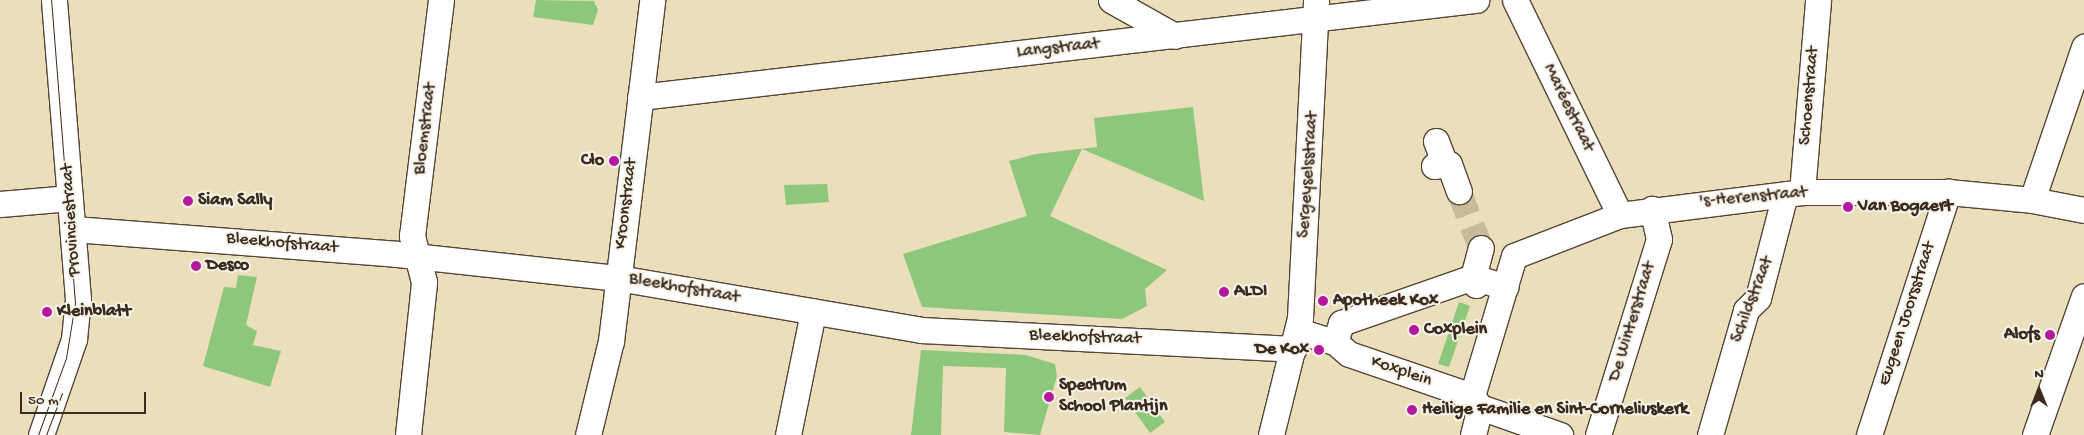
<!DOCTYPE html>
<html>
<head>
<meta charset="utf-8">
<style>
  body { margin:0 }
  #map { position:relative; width:2084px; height:435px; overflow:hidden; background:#ebdfbb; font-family:"Gochi Hand",sans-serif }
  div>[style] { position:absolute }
  .green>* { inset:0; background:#8dc77c }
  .minor-tunnel>* { height:25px; margin-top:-12.5px; transform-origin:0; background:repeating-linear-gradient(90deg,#c8bb9c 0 25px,transparent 0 37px) }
  .roads { filter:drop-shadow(1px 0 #554536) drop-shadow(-1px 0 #554536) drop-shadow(0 1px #554536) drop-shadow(0 -1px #554536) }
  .minor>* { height:25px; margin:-12.5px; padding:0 12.5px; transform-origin:12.5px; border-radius:12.5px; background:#fff }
  .tram>* { height:1px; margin:-0.5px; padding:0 0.5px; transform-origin:0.5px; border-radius:0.5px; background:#3b2a1e }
  .dots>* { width:14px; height:14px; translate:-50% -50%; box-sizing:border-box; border:2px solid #f7f3e8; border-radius:50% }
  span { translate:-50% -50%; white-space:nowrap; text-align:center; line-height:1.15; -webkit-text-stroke:4px #f7f3e8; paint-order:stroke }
  .street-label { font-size:18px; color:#3b2a1e }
  .poi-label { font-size:18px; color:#3b2a1e; font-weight:700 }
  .right { translate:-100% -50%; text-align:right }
  .left { translate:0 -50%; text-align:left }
  .north { position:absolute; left:2014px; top:365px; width:50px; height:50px; -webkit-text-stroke:4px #f7f3e8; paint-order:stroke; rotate:0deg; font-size:14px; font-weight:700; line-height:20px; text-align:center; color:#3b2a1e }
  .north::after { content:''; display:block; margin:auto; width:18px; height:22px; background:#3b2a1e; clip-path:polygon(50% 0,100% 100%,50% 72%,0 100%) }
  .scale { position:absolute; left:20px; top:392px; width:126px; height:22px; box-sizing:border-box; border:2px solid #3b2a1e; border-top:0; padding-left:6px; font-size:15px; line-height:18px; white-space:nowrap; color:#3b2a1e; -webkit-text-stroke:4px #f7f3e8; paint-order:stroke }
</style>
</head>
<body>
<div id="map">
  <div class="green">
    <i style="clip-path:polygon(536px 0,594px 1px,598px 10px,593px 25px,533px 17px)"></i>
    <i style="clip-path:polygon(1193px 107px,1204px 201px,1082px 149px,1050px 216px,1167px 270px,1145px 289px,1147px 306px,1122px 319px,922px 307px,903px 254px,1027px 216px,1009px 161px,1036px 154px,1097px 147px,1094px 118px)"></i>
    <i style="clip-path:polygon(827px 184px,829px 202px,786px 205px,784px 185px)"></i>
    <i style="clip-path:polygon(238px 275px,257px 277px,246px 325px,257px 331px,253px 345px,281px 351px,270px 387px,203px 366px,224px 287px,236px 288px)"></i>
    <i style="clip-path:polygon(1459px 302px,1470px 306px,1449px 367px,1438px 364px)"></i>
    <i style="clip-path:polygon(921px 350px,1026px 355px,1055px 364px,1057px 376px,1040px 435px,1004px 432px,1006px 368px,943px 366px,941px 435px,911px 435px)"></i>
    <i style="clip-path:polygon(1140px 387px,1165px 422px,1150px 433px,1125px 398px)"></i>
  </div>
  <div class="minor-tunnel">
    <i style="left:1459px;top:191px;width:61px;rotate:68.9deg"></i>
  </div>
  <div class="roads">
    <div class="minor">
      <i style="left:1111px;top:0;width:73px;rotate:29.4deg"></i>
      <i style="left:1515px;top:0;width:239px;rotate:64deg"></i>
      <i style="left:640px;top:97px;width:842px;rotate:-6.62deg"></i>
      <i style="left:1436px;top:141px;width:26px;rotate:69deg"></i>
      <i style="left:1434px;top:166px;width:15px;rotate:-8deg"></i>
      <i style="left:1449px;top:164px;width:29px;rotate:70deg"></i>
      <i style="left:1802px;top:192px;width:193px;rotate:-85.2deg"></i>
      <i style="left:2032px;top:200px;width:162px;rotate:-71.2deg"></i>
      <i style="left:0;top:204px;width:70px;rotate:-4.9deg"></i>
      <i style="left:73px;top:229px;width:324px;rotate:4.4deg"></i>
      <i style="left:396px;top:254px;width:223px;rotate:6.2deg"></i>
      <i style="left:618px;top:278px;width:307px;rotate:9.7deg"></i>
      <i style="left:921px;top:330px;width:373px;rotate:2.9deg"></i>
      <i style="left:1476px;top:285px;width:9px;rotate:-111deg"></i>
      <i style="left:1473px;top:277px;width:30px;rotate:-75deg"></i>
      <i style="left:1298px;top:331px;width:39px;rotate:17deg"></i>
      <i style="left:1335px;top:342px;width:18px;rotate:41deg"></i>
      <i style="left:1349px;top:354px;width:130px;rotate:18.9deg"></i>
      <i style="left:1335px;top:342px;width:20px;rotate:-72deg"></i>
      <i style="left:1341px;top:323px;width:140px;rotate:-19.2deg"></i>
      <i style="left:1473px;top:277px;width:34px;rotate:17deg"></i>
      <i style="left:1472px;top:396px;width:146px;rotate:-73.3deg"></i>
      <i style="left:1514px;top:256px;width:114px;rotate:-21.1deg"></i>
      <i style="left:1620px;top:215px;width:183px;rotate:-7.2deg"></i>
      <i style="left:1802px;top:192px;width:146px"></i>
      <i style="left:1948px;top:192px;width:84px;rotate:5.4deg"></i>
      <i style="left:2032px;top:200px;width:53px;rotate:10.9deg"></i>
      <i style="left:1472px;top:396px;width:14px;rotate:54deg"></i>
      <i style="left:1480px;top:407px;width:85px;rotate:19.3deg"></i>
      <i style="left:41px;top:435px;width:102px;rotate:-71deg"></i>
      <i style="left:74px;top:339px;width:40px;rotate:-84.3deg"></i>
      <i style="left:78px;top:299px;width:300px;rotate:-94.6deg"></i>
      <i style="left:408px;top:435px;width:154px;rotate:-84deg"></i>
      <i style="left:424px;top:282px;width:48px;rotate:-104.6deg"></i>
      <i style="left:412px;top:236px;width:238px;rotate:-83deg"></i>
      <i style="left:588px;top:435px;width:97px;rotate:-76.3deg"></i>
      <i style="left:611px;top:341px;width:343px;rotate:-83.1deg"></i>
      <i style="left:788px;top:435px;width:126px;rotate:-78.5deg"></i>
      <i style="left:1271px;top:435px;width:121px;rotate:-76.1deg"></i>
      <i style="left:1300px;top:318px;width:318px;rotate:-87.1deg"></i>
      <i style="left:1473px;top:435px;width:29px;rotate:-76deg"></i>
      <i style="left:1598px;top:435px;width:205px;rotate:-72.7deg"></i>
      <i style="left:1659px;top:239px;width:31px;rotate:-103deg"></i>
      <i style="left:1710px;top:435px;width:130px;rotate:-73.9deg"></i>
      <i style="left:1746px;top:310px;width:17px;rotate:-45deg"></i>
      <i style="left:1758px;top:298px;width:107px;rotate:-75.4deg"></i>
      <i style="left:1869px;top:435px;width:256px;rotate:-72deg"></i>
      <i style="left:2035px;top:435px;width:147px;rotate:-70.6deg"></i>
    </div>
  </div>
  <div class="tram">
    <i style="left:38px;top:435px;width:82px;rotate:-70deg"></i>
    <i style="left:66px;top:358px;width:56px;rotate:-80.7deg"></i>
    <i style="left:75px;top:303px;width:304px;rotate:-94.5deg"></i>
    <i style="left:46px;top:435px;width:45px;rotate:-69.1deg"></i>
  </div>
  <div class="dots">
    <i style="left:614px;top:161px;background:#b5179e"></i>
    <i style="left:188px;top:201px;background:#b5179e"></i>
    <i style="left:1848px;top:207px;background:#b5179e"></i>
    <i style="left:196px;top:266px;background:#b5179e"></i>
    <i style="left:1224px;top:292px;background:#b5179e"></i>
    <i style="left:1323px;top:301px;background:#b5179e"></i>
    <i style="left:47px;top:312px;background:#b5179e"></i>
    <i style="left:1414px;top:330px;background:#b5179e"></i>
    <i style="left:2050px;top:335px;background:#b5179e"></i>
    <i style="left:1319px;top:350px;background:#b5179e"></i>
    <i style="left:1049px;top:397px;background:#b5179e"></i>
    <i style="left:1412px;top:410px;background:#b5179e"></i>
  </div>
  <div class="street-label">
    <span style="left:1058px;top:49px;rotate:-6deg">Langstraat</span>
    <span style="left:1810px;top:96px;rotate:-85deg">Schoenstraat</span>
    <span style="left:1568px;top:108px;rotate:64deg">Maréestraat</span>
    <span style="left:426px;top:129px;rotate:-83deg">Bloemstraat</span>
    <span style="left:1309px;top:175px;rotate:-86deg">Sergeyselsstraat</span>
    <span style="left:1753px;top:198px;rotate:-5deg">'s-Herenstraat</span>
    <span style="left:627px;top:204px;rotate:-83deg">Kroonstraat</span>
    <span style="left:72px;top:220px;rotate:-94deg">Provinciestraat</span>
    <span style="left:282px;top:244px;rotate:5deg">Bleekhofstraat</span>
    <span style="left:684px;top:289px;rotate:10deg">Bleekhofstraat</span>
    <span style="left:1753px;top:300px;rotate:-69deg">Schildstraat</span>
    <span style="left:1908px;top:314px;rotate:-72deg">Eugeen Joorsstraat</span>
    <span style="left:1633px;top:322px;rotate:-73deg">De Winterstraat</span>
    <span style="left:1085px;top:338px;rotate:2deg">Bleekhofstraat</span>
    <span style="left:1401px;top:372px;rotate:19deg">Koxplein</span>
  </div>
  <div class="poi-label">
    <span class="right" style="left:604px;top:161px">Clo</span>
    <span class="left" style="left:198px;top:201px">Siam Sally</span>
    <span class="left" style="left:1858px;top:207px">Van Bogaert</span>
    <span class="left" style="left:206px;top:266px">Desco</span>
    <span class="left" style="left:1234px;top:292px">ALDI</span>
    <span class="left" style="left:1333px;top:301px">Apotheek Kox</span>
    <span class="left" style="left:57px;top:312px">Kleinblatt</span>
    <span class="left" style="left:1424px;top:330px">Coxplein</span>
    <span class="right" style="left:2040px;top:335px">Alofs</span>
    <span class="right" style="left:1309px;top:350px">De Kox</span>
    <span class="left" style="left:1059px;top:397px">Spectrum<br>School Plantijn</span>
    <span class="left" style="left:1422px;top:410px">Heilige Familie en Sint-Corneliuskerk</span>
  </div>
  <div class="north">N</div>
  <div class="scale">50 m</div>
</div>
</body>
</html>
